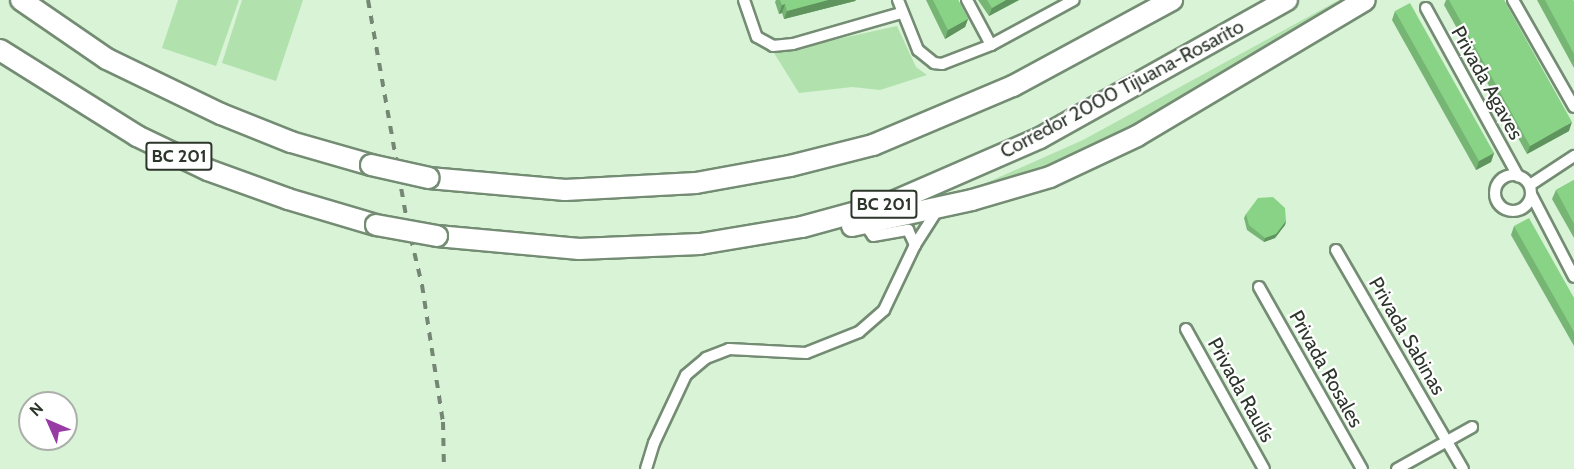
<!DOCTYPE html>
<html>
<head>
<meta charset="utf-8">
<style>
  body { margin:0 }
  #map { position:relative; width:1574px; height:469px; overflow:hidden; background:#d8f3d6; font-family:Cabin,sans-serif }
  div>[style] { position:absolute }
  .green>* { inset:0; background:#b1e2ae }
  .roads { filter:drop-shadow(2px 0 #748c73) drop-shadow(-2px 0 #748c73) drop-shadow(0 2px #748c73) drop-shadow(0 -2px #748c73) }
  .street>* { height:10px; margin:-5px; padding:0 5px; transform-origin:5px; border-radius:5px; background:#fff }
  .street>.ring { margin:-5px; padding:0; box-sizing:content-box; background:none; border:10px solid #fff; border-radius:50% }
  .highway>* { height:20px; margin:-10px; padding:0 10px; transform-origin:10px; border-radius:10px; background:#fff }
  .rail>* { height:4px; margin-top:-2px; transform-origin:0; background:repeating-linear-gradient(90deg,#758774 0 8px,transparent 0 16px) }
  .bridges { filter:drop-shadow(2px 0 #748c73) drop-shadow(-2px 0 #748c73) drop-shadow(0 2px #748c73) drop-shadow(0 -2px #748c73) }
  .highway-bridge>* { height:20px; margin:-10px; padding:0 10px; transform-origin:10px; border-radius:10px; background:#fff }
  .wall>* { inset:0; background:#76b574 }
  .shaded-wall>* { inset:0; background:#60945e }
  .building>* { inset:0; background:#89d387 }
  span { translate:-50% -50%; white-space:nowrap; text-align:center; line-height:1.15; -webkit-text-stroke:4.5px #fff; paint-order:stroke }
  .shield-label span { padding:2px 4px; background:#fff; border:2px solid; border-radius:4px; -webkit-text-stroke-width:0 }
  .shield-label { font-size:18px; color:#2c362b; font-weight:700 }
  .street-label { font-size:20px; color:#2c362b }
  .north { position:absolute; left:18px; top:391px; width:60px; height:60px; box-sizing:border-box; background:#fff; border:2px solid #abafaa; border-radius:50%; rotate:315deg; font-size:16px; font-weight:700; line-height:24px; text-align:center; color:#2c362b }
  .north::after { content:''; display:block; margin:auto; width:21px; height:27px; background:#993ba4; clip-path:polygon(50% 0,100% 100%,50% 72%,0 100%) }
</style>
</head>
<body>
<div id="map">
  <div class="green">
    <i style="clip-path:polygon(178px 0,239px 0,216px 66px,162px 48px)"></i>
    <i style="clip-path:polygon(242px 0,303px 0,276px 81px,222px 63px)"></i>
    <i style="clip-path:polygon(1339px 0,1356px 0,1080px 156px,1013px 185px,968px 191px,1083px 140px)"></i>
    <i style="clip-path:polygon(897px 26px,916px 67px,927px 75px,880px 90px,852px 87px,799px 93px,774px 53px)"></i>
  </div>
  <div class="roads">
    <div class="street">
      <i style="left:744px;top:0;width:39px;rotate:71deg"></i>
      <i style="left:757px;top:37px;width:18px;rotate:29deg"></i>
      <i style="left:773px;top:46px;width:20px;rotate:-6deg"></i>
      <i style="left:793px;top:44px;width:112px;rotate:-16deg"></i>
      <i style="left:898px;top:0;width:54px;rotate:68.2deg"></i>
      <i style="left:918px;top:50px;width:21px;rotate:39deg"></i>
      <i style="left:934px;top:63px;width:8px;rotate:7deg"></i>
      <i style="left:942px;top:64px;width:53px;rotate:-21.2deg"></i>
      <i style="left:991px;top:45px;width:94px;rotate:-28.5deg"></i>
      <i style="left:967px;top:0;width:51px;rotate:61.9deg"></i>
      <i style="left:1513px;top:0;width:123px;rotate:60.3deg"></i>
      <i style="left:1426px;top:8px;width:192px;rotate:61.3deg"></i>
      <i class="ring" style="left:1495px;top:175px;width:26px;height:26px"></i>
      <i style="left:1530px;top:185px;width:53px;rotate:-33.4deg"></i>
      <i style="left:1532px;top:196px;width:91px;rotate:62.6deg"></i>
      <i style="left:862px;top:220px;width:19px;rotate:55deg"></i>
      <i style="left:873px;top:236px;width:36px;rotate:-10deg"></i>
      <i style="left:908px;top:230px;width:17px;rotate:65deg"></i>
      <i style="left:1336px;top:250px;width:253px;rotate:59.9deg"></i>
      <i style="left:1259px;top:287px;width:209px;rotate:60.5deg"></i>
      <i style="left:1186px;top:329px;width:160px;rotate:60.9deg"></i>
      <i style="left:646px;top:469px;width:27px;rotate:-73deg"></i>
      <i style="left:654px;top:443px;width:75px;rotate:-64.8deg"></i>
      <i style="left:686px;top:375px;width:26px;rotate:-40deg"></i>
      <i style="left:706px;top:358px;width:25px;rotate:-21deg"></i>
      <i style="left:729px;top:349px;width:77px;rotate:3deg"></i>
      <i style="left:806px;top:353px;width:57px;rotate:-21.6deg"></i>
      <i style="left:859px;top:332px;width:33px;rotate:-41deg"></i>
      <i style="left:884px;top:310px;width:72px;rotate:-64.5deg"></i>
      <i style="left:915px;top:245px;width:43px;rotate:-57.4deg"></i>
      <i style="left:1397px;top:469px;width:86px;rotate:-29.2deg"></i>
    </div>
    <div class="highway">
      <i style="left:21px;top:0;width:104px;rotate:34.5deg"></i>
      <i style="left:107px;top:59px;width:127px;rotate:25.8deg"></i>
      <i style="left:221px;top:114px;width:75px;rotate:21.8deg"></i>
      <i style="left:291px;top:142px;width:83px;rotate:16deg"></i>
      <i style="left:0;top:50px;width:162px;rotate:32.1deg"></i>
      <i style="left:137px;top:136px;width:79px;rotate:25.6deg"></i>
      <i style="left:208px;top:170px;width:85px;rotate:19.9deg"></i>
      <i style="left:288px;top:199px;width:92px;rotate:16.5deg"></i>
      <i style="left:429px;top:178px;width:137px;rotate:5deg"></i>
      <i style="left:565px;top:190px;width:131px;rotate:-3.1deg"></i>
      <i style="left:696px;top:183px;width:96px;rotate:-10.3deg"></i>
      <i style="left:790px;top:166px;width:86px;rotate:-14.2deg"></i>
      <i style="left:873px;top:145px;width:152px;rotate:-22.9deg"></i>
      <i style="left:1013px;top:86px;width:181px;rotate:-28.4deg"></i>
      <i style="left:852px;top:226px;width:123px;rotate:-12.2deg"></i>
      <i style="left:972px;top:200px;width:81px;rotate:-16.4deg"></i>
      <i style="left:1050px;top:177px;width:96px;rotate:-25.2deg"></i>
      <i style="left:1137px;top:136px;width:265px;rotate:-30.8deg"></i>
      <i style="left:437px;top:236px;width:143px;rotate:5.2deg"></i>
      <i style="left:579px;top:249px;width:121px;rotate:-2.4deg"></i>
      <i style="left:700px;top:244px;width:103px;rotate:-9.5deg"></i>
      <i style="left:802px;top:227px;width:94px;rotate:-15.4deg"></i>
      <i style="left:893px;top:202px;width:160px;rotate:-23.5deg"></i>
      <i style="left:1040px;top:138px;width:283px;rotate:-29.2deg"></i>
    </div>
  </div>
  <div class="rail">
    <i style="left:368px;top:0;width:225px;rotate:80deg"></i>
    <i style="left:407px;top:222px;width:65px;rotate:76.6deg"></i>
    <i style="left:422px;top:285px;width:139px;rotate:81.3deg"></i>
    <i style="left:443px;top:422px;width:47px;rotate:88.8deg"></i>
  </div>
  <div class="bridges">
    <div class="highway-bridge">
      <i style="left:371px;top:165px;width:59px;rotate:12.6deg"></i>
      <i style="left:376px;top:225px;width:62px;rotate:10.2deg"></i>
    </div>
  </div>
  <div class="wall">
    <i style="clip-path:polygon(776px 0,856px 0,855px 1px,784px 19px,782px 13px,779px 14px,775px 2px)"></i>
    <i style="clip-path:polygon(926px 0,958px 0,968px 19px,965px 27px,945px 39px)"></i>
    <i style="clip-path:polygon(978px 0,1019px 0,989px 16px)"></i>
    <i style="clip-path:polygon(1446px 0,1504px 0,1569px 131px,1527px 154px,1444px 5px)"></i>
    <i style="clip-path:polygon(1537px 0,1573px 0,1574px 2px,1574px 68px)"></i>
    <i style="clip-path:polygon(1395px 11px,1494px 153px,1491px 162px,1476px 170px,1392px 20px)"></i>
    <i style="clip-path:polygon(1574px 180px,1574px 238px,1552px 199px,1556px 190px)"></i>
    <i style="clip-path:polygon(1246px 214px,1286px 221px,1285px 225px,1275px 238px,1264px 242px,1247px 230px,1244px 218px)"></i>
    <i style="clip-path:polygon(1514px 226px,1574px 298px,1574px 346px,1511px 235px)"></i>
  </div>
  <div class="shaded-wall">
    <i style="clip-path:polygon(828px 0,856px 0,855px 1px,784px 19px,787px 11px)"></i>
    <i style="clip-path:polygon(1006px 0,1019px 0,989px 16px,992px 8px)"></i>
    <i style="clip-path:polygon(785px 4px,782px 13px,779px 14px,782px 5px)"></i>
    <i style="clip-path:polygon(968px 19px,965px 27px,945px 39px,948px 30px)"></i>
    <i style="clip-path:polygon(1572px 122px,1569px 131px,1527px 154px,1530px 146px)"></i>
    <i style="clip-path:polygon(1494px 153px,1491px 162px,1476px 170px,1479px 161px)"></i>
    <i style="clip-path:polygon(1286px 221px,1285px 225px,1275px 238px,1264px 242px,1265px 238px)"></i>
  </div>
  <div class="building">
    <i style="clip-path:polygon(780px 0,828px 0,787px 11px,785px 4px,782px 5px)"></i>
    <i style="clip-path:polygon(933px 0,958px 0,968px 19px,948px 30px)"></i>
    <i style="clip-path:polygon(987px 0,1006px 0,992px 8px)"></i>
    <i style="clip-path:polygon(1449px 0,1504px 0,1572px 122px,1530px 146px)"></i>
    <i style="clip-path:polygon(1545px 0,1573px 0,1574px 2px,1574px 54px)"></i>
    <i style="clip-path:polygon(1410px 3px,1494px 153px,1479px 161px,1395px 11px)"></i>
    <i style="clip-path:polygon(1574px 180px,1574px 224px,1556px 190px)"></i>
    <i style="clip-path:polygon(1273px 197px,1285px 208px,1286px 221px,1276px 234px,1265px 238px,1249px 225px,1246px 214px,1258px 198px)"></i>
    <i style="clip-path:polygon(1529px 218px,1574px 298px,1574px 332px,1514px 226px)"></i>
  </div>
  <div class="shield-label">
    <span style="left:179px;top:156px">BC 201</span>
    <span style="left:884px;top:204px">BC 201</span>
  </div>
  <div class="street-label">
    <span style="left:1487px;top:83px;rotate:61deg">Privada Agaves</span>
    <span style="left:1122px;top:89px;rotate:-28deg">Corredor 2000 Tijuana-Rosarito</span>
    <span style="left:1407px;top:336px;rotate:60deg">Privada Sabinas</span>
    <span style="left:1326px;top:369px;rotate:61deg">Privada Rosales</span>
    <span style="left:1241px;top:390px;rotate:61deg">Privada Raulís</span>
  </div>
  <div class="north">N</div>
</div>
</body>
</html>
